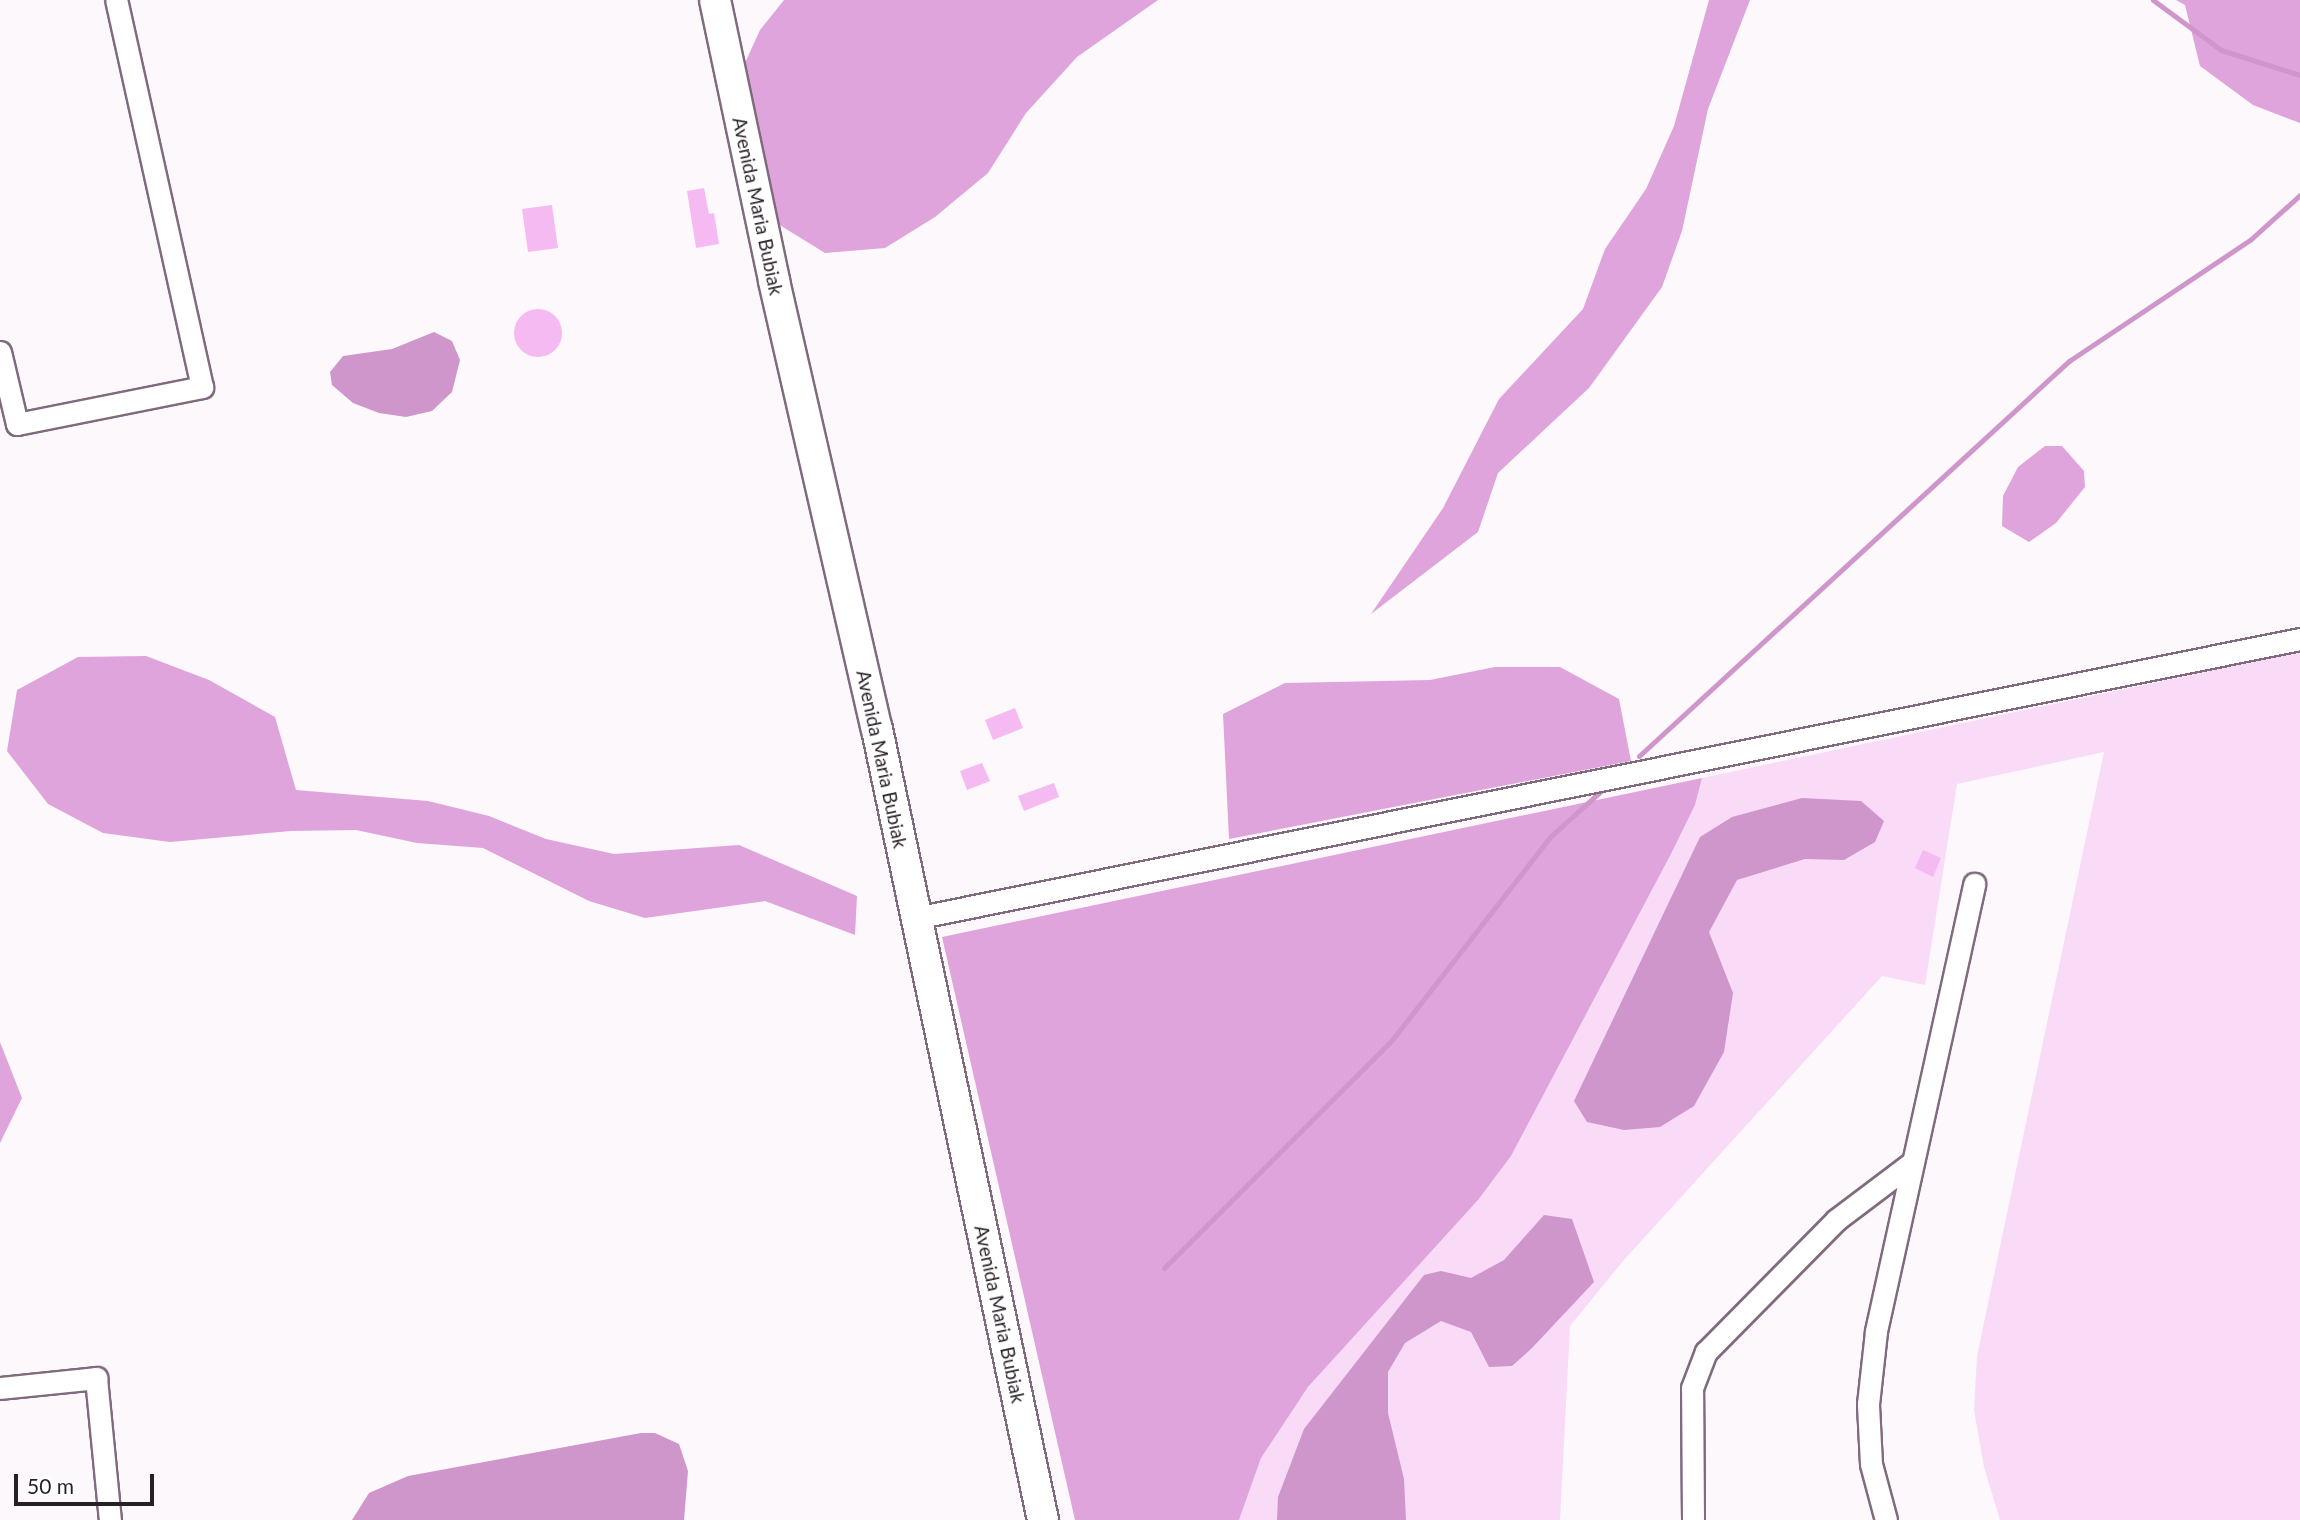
<!DOCTYPE html>
<html>
<head>
<meta charset="utf-8">
<style>
  body { margin:0 }
  #map { position:relative; width:2300px; height:1520px; overflow:hidden; background:#fdf8fc; font-family:Lato,sans-serif }
  div>[style] { position:absolute }
  .green>* { inset:0; background:#f9daf7 }
  .forest>* { inset:0; background:#dea4db }
  .water>* { inset:0; background:#ce96cb }
  .stream>* { height:5px; margin:-2.5px; padding:0 2.5px; transform-origin:2.5px; border-radius:2.5px; background:#ce96cb }
  .building>* { inset:0; background:#f5baf1 }
  .round { border-radius:50% }
  .roads { filter:drop-shadow(2px 0 #806a7e) drop-shadow(-2px 0 #806a7e) drop-shadow(0 2px #806a7e) drop-shadow(0 -2px #806a7e) }
  .street>* { height:21px; margin:-10.5px; padding:0 10.5px; transform-origin:10.5px; border-radius:10.5px; background:#fff }
  .secondary>* { height:30px; margin:-15px; padding:0 15px; transform-origin:15px; border-radius:15px; background:#fff }
  span { translate:-50% -50%; white-space:nowrap; text-align:center; line-height:1.15; -webkit-text-stroke:5px #fff; paint-order:stroke }
  .street-label { font-size:19px; color:#281f27 }
  .scale { position:absolute; left:14px; top:1474px; width:140px; height:32px; box-sizing:border-box; border:4px solid #281f27; border-top:0; padding-left:9px; font-size:21px; line-height:24px; white-space:nowrap; color:#281f27; -webkit-text-stroke:5px #fff; paint-order:stroke }
</style>
</head>
<body>
<div id="map">
  <div class="green">
    <i style="clip-path:polygon(2300px 652px,2300px 1520px,2000px 1520px,1984px 1467px,1974px 1410px,1977px 1356px,2104px 752px,1957px 784px,1925px 985px,1882px 976px,1623px 1261px,1570px 1326px,1560px 1520px,1239px 1520px,1261px 1458px,1308px 1387px,1478px 1200px,1511px 1156px,1672px 852px,1695px 805px,1702px 778px)"></i>
  </div>
  <div class="forest">
    <i style="clip-path:polygon(784px 0,1158px 0,1077px 57px,1026px 113px,988px 173px,935px 217px,885px 248px,825px 253px,765px 216px,734px 87px,760px 30px)"></i>
    <i style="clip-path:polygon(1709px 0,1750px 0,1708px 109px,1682px 231px,1662px 287px,1589px 388px,1498px 473px,1478px 532px,1371px 614px,1443px 508px,1499px 399px,1583px 309px,1605px 249px,1646px 189px,1674px 126px)"></i>
    <i style="clip-path:polygon(2176px 0,2300px 0,2300px 123px,2253px 105px,2200px 66px,2185px 5px)"></i>
    <i style="clip-path:polygon(2045px 446px,2062px 446px,2084px 471px,2085px 487px,2056px 523px,2029px 542px,2002px 526px,2003px 496px,2018px 467px)"></i>
    <i style="clip-path:polygon(146px 656px,209px 680px,275px 717px,296px 790px,428px 801px,489px 816px,546px 839px,614px 854px,739px 845px,857px 896px,855px 935px,765px 901px,645px 918px,589px 901px,483px 848px,417px 843px,356px 830px,291px 831px,170px 842px,103px 833px,48px 804px,7px 751px,17px 690px,78px 657px)"></i>
    <i style="clip-path:polygon(1495px 667px,1560px 667px,1619px 699px,1631px 761px,1229px 839px,1223px 714px,1285px 683px,1430px 680px)"></i>
    <i style="clip-path:polygon(1702px 778px,1695px 805px,1672px 852px,1511px 1156px,1478px 1200px,1308px 1387px,1261px 1458px,1239px 1520px,1075px 1520px,942px 937px)"></i>
    <i style="clip-path:polygon(0 1042px,22px 1098px,0 1143px)"></i>
  </div>
  <div class="water">
    <i style="clip-path:polygon(434px 332px,452px 341px,460px 360px,452px 392px,432px 411px,406px 417px,379px 413px,353px 403px,332px 385px,330px 372px,343px 356px,392px 349px)"></i>
    <i style="clip-path:polygon(1802px 798px,1861px 801px,1884px 821px,1875px 842px,1844px 860px,1805px 859px,1737px 880px,1709px 932px,1733px 993px,1724px 1052px,1694px 1106px,1660px 1127px,1624px 1130px,1587px 1122px,1574px 1101px,1700px 837px,1732px 817px)"></i>
    <i style="clip-path:polygon(1544px 1215px,1572px 1219px,1594px 1282px,1532px 1348px,1512px 1366px,1489px 1367px,1471px 1332px,1441px 1321px,1405px 1343px,1388px 1372px,1388px 1413px,1404px 1479px,1406px 1520px,1277px 1520px,1278px 1497px,1304px 1429px,1424px 1275px,1441px 1271px,1471px 1278px,1504px 1260px)"></i>
    <i style="clip-path:polygon(641px 1433px,655px 1433px,679px 1444px,688px 1471px,684px 1520px,352px 1520px,369px 1493px,408px 1476px)"></i>
  </div>
  <div class="stream">
    <i style="left:2153px;top:0;width:84px;rotate:36.3deg"></i>
    <i style="left:2221px;top:50px;width:83px;rotate:17.6deg"></i>
    <i style="left:1639px;top:756px;width:584px;rotate:-42.57deg"></i>
    <i style="left:2069px;top:361px;width:218px;rotate:-33.8deg"></i>
    <i style="left:2250px;top:240px;width:67px;rotate:-42deg"></i>
    <i style="left:1164px;top:1268px;width:322px;rotate:-45deg"></i>
    <i style="left:1392px;top:1040px;width:257px;rotate:-52.1deg"></i>
    <i style="left:1550px;top:837px;width:70px;rotate:-42.1deg"></i>
  </div>
  <div class="building">
    <i style="clip-path:polygon(704px 188px,709px 214px,714px 213px,719px 244px,696px 248px,687px 191px)"></i>
    <i style="clip-path:polygon(552px 205px,558px 248px,528px 252px,522px 209px)"></i>
    <i class="round" style="left:514px;top:309px;width:48px;height:48px"></i>
    <i style="clip-path:polygon(1015px 708px,1023px 728px,993px 740px,985px 720px)"></i>
    <i style="clip-path:polygon(982px 763px,990px 781px,967px 790px,960px 771px)"></i>
    <i style="clip-path:polygon(1054px 783px,1059px 797px,1024px 811px,1018px 796px)"></i>
    <i style="clip-path:polygon(1923px 850px,1941px 858px,1933px 877px,1915px 868px)"></i>
  </div>
  <div class="roads">
    <div class="street">
      <i style="left:0;top:352px;width:74px;rotate:76.7deg"></i>
      <i style="left:17px;top:424px;width:189px;rotate:-11.3deg"></i>
      <i style="left:202px;top:387px;width:396px;rotate:-102.5deg"></i>
      <i style="left:915px;top:918px;width:1413px;rotate:-11.39deg"></i>
      <i style="left:0;top:1388px;width:97px;rotate:-5.9deg"></i>
      <i style="left:96px;top:1378px;width:143px;rotate:84.4deg"></i>
      <i style="left:1693px;top:1520px;width:132px;rotate:-90.4deg"></i>
      <i style="left:1692px;top:1388px;width:39px;rotate:-69deg"></i>
      <i style="left:1706px;top:1352px;width:185px;rotate:-45.4deg"></i>
      <i style="left:1836px;top:1220px;width:96px;rotate:-37deg"></i>
      <i style="left:1886px;top:1520px;width:58px;rotate:-105deg"></i>
      <i style="left:1871px;top:1464px;width:60px;rotate:-92.9deg"></i>
      <i style="left:1868px;top:1404px;width:73px;rotate:-83.7deg"></i>
      <i style="left:1876px;top:1331px;width:458px;rotate:-77.6deg"></i>
    </div>
    <div class="secondary">
      <i style="left:715px;top:0;width:287px;rotate:78.1deg"></i>
      <i style="left:774px;top:281px;width:460px;rotate:77.1deg"></i>
      <i style="left:877px;top:729px;width:808px;rotate:78.15deg"></i>
    </div>
  </div>
  <div class="street-label">
    <span style="left:758px;top:206px;rotate:78deg">Avenida Maria Bubiak</span>
    <span style="left:882px;top:759px;rotate:78deg">Avenida Maria Bubiak</span>
    <span style="left:1000px;top:1314px;rotate:78deg">Avenida Maria Bubiak</span>
  </div>
  <div class="scale">50 m</div>
</div>
</body>
</html>
